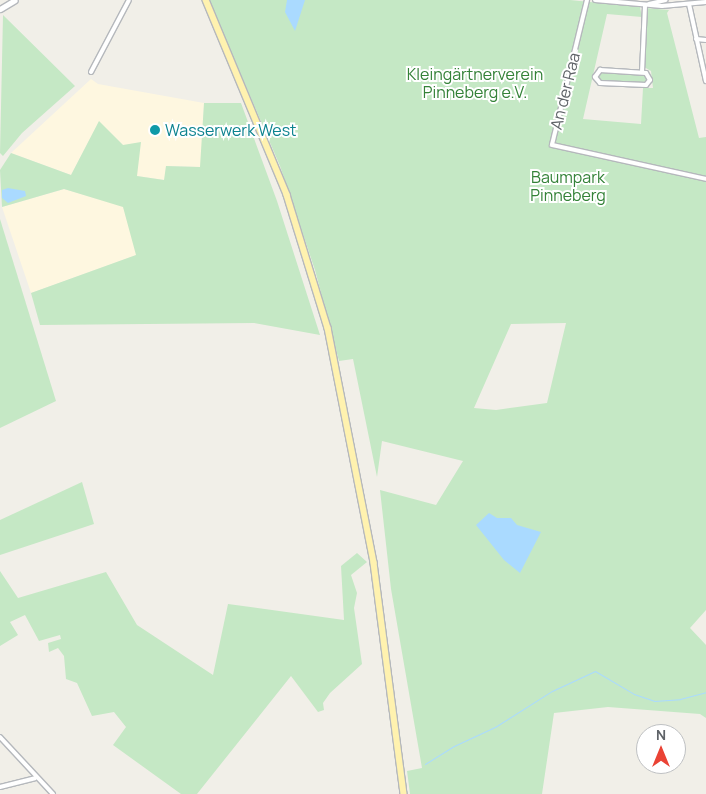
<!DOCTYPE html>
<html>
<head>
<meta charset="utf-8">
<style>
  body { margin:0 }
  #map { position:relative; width:706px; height:794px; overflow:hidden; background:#f1efe8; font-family:Manrope,sans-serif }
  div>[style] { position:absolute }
  .commercial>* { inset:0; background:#fef7e0 }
  .green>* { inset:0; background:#c5e8c5 }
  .water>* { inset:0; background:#aadaff }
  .stream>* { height:1px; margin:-0.5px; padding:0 0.5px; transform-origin:0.5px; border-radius:0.5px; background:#aadaff }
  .roads { filter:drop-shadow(1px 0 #b5b8bc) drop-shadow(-1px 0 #b5b8bc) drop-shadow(0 1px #b5b8bc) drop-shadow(0 -1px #b5b8bc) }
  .minor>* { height:4px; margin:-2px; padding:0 2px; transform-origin:2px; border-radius:2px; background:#fff }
  .secondary>* { height:5px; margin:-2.5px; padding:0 2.5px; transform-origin:2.5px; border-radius:2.5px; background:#fff }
  .primary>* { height:5.5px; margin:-2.75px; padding:0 2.75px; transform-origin:2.75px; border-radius:2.75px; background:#fff2af }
  .dots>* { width:14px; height:14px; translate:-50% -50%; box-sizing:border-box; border:2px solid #fff; border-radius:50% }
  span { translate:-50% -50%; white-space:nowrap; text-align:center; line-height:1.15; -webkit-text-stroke:4px #fff; paint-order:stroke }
  .park-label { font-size:16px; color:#348238 }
  .street-label { font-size:16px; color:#5f6368 }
  .culture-label { font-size:16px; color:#0d838f }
  .left { translate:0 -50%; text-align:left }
  .north { position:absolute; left:636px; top:724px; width:50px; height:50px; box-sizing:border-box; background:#fff; border:1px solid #bfc1c3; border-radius:50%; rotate:0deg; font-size:14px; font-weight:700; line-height:20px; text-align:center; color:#5f6368 }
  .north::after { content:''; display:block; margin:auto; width:18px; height:22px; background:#ea4335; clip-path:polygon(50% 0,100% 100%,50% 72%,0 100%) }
</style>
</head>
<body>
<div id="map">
  <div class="commercial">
    <i style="clip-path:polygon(91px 79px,98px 84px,204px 103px,201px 167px,166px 166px,165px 180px,136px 176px,123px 145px,99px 122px,71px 175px,11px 153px)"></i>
    <i style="clip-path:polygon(64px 189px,123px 206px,137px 255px,31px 293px,2px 207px)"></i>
  </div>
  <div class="green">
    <i style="clip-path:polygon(evenodd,209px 0,570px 0,640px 7px,642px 17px,607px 14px,583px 119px,641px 124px,643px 88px,653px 88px,651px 71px,644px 67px,646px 8px,669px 10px,667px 13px,699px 138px,706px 137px,706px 610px,690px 628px,706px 645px,706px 718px,700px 714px,608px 707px,554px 713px,542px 794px,410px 794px,407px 771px,422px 768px,391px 589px,380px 490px,436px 505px,463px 461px,382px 441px,377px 477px,353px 359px,339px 361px,315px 270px,280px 166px,209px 0,566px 323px,547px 403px,496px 410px,474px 408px,511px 324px,566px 323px)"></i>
    <i style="clip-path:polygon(3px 15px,75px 86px,22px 133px,3px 156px,0 153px)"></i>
    <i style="clip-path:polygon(602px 72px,644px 74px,648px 79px,643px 83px,601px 81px,597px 76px)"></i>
    <i style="clip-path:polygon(204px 103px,241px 103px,277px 201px,320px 335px,254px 323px,40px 325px,31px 293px,136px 255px,123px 207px,64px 189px,2px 207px,0 170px,11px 153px,71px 175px,99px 121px,123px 145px,141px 142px,137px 176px,164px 180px,166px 166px,200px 167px)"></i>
    <i style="clip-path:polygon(0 219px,56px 401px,0 428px)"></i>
    <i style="clip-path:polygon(82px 482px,94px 524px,0 555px,0 520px)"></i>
    <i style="clip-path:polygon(357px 553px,367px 562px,351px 575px,357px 593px,354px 608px,362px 664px,330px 693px,323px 703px,324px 710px,318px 712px,291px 676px,197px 794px,181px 794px,113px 745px,126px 727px,114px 712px,92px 716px,77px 683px,66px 679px,64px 656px,58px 648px,49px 652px,48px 643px,61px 639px,60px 635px,39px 641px,25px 615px,10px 622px,18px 635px,0 646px,0 571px,18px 598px,106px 572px,137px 625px,213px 675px,228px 604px,344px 620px,341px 566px)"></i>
  </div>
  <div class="water">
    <i style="clip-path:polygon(287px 0,305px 0,295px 31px,285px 12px)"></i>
    <i style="clip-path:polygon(8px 188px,25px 191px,26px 196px,8px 203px,2px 198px,2px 190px)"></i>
    <i style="clip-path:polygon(489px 513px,497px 518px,511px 518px,517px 525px,541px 532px,520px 573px,504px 560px,476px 525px)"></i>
  </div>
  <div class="stream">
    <i style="left:425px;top:764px;width:34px;rotate:-32deg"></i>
    <i style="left:454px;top:746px;width:45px;rotate:-24.9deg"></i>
    <i style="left:495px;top:727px;width:67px;rotate:-32.3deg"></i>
    <i style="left:552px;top:691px;width:47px;rotate:-24.9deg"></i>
    <i style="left:595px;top:671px;width:45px;rotate:30.5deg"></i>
    <i style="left:634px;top:694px;width:21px;rotate:19deg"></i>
    <i style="left:654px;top:701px;width:26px;rotate:-4deg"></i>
    <i style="left:680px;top:699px;width:27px;rotate:-15deg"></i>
  </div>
  <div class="roads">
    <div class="minor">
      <i style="left:587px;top:0;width:149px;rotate:103.6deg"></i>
      <i style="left:552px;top:145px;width:158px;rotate:12.4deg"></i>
      <i style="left:595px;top:0;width:67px;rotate:5.1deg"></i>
      <i style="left:662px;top:6px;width:44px;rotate:-5.2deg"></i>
      <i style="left:649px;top:4px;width:17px;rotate:-13deg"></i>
      <i style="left:689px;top:4px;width:79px;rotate:77.6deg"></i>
      <i style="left:696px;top:39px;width:10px;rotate:6deg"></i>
      <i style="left:600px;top:70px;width:46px;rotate:3.7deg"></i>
      <i style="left:646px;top:73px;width:8px;rotate:60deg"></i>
      <i style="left:650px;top:80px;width:6px;rotate:129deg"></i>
      <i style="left:646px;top:85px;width:46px;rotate:-177.5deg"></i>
      <i style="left:600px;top:83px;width:8px;rotate:-130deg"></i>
      <i style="left:595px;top:77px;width:9px;rotate:-54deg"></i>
      <i style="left:91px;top:72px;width:81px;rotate:-62.2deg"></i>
      <i style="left:642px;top:72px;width:67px;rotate:-87.4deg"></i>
      <i style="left:0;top:737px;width:78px;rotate:47.1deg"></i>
      <i style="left:0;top:787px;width:36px;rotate:-14deg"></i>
    </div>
    <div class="secondary">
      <i style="left:0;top:9px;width:17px;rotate:-31deg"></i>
    </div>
    <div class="primary">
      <i style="left:206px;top:0;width:211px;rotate:67.4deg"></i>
      <i style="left:287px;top:195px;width:139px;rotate:72.9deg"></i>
      <i style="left:328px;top:328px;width:239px;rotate:78.9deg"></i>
      <i style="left:374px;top:563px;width:233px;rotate:82.6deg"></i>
    </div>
  </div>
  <div class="dots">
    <i style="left:155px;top:130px;background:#0f9aa8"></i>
  </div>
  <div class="park-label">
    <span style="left:475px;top:83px">Kleingärtnerverein<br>Pinneberg e.V.</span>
    <span style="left:568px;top:186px">Baumpark<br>Pinneberg</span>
  </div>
  <div class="street-label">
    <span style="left:565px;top:91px;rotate:-76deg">An der Raa</span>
  </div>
  <div class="culture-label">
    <span class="left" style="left:165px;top:130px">Wasserwerk West</span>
  </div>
  <div class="north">N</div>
</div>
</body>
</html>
